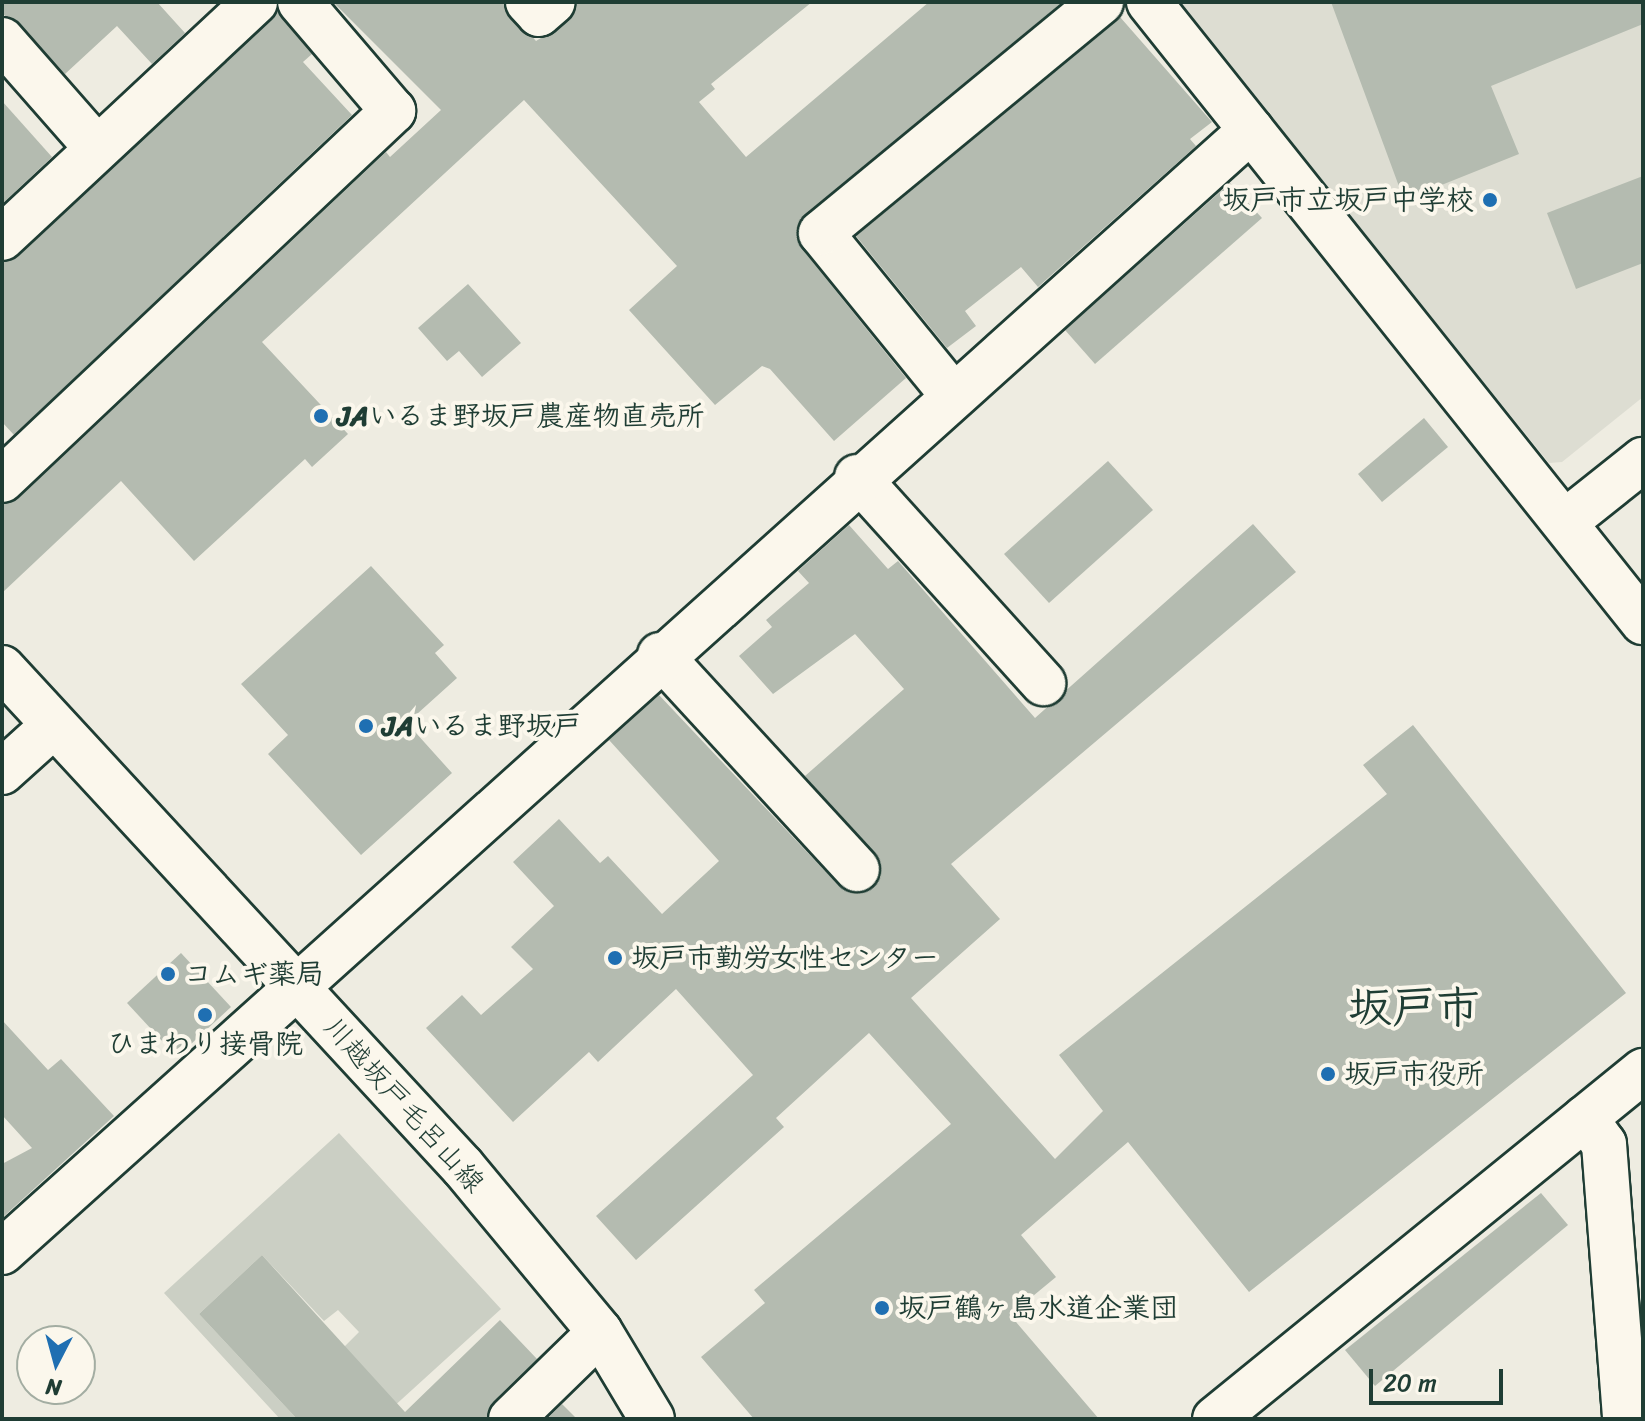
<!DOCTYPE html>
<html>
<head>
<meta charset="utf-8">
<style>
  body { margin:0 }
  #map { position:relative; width:1645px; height:1421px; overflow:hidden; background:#eeece1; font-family:Sriracha,"Klee One",sans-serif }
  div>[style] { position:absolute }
  .built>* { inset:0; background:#ddddd2 }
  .green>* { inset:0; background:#cbcfc4 }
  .building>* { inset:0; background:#b4bbb0 }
  .roads { filter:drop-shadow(2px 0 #1f3d34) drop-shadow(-2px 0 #1f3d34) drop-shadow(0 2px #1f3d34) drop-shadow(0 -2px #1f3d34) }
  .minor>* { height:44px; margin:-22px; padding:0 22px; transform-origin:22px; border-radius:22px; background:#fbf7ec }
  .tertiary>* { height:44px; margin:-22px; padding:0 22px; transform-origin:22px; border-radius:22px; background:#fbf7ec }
  .primary>* { height:44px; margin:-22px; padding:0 22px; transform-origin:22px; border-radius:22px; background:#fbf7ec }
  .dots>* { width:22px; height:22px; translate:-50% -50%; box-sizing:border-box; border:4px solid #fbf7ec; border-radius:50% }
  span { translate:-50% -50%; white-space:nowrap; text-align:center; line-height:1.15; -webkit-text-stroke:8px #fbf7ec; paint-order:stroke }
  .poi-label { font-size:28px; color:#1f3d34; font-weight:700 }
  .right { translate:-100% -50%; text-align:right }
  .left { translate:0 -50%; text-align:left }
  .street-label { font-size:28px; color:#1f3d34 }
  .town-label { font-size:44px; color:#1f3d34; font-weight:700 }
  .frame { position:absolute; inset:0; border:4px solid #1f3d34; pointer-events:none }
  .north { position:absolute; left:16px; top:1325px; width:80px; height:80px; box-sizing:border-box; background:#fbf7ec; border:2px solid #a3ada2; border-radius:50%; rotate:186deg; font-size:22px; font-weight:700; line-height:32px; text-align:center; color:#1f3d34 }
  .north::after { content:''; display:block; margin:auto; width:28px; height:36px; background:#1f6fb2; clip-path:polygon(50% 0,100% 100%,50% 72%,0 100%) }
  .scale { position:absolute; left:1369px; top:1369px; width:134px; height:36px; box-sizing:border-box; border:4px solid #1f3d34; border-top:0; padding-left:10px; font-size:24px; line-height:28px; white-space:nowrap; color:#1f3d34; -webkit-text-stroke:6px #fbf7ec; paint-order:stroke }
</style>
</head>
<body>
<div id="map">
  <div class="built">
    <i style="clip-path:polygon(1177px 2px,1643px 2px,1643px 397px,1562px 462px,1549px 463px)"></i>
  </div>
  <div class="green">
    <i style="clip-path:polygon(339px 1133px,501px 1309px,380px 1419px,344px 1347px,359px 1332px,338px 1310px,324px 1321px,262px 1255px,199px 1314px,297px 1419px,280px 1419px,164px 1293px)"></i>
  </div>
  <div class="building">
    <i style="clip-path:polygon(2px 2px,157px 2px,185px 33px,152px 64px,117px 26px,65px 74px,2px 13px)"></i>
    <i style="clip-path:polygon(333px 2px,502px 2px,536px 41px,569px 21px,578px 2px,812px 2px,711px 84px,715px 89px,699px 102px,746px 157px,929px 2px,1062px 2px,798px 224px,802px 249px,906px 378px,834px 441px,770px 369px,762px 366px,715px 405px,629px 310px,677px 266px,524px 100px,262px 342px,348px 434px,312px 467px,305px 459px,194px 561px,121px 481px,2px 593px,2px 504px,19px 498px,386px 152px,390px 157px,441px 110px)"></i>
    <i style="clip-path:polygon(1331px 2px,1643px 2px,1643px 24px,1491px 86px,1519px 154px,1404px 200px)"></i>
    <i style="clip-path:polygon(278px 12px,312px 54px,303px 62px,352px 115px,14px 435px,2px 422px,2px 262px,19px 256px)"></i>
    <i style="clip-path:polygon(1120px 17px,1212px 122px,1190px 139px,1196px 146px,1038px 287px,1021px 267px,965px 311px,976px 326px,947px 348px,856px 236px)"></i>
    <i style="clip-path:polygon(2px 101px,52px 157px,2px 204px)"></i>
    <i style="clip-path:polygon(1643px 176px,1643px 263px,1576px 289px,1547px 213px)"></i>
    <i style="clip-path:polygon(1230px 183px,1262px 218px,1095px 364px,1065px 330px)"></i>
    <i style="clip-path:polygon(468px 284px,521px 343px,482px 377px,459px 351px,447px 361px,418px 328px)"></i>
    <i style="clip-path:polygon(1424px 418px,1448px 447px,1382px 502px,1358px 474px)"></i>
    <i style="clip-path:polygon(1108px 461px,1153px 510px,1049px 603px,1004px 554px)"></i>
    <i style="clip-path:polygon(1253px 524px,1296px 572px,951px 864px,1000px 919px,911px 998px,1055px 1159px,1103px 1111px,1059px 1055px,1387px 794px,1363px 765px,1413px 725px,1626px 993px,1249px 1292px,1128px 1142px,1021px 1235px,1056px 1277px,1010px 1315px,1099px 1419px,754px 1419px,701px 1357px,765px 1303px,754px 1290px,951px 1124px,869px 1033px,776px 1118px,784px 1127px,636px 1260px,596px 1216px,753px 1075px,676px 989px,598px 1062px,589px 1052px,513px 1122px,426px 1028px,462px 995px,481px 1015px,533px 969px,511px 947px,554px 906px,513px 862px,559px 819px,600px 863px,608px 856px,662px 914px,719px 861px,609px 740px,659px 695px,839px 886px,863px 893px,881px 877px,881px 863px,805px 776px,904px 689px,855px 634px,773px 694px,739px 656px,772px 627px,766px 620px,809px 583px,798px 571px,849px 525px,888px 569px,898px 561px,1035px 718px)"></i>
    <i style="clip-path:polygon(371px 566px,444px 645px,435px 653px,457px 678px,407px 723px,452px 773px,361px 855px,268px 754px,288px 735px,241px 684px)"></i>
    <i style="clip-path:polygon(181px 953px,231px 1007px,177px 1057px,127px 1003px)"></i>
    <i style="clip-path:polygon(2px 1020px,48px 1070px,61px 1059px,114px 1116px,2px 1218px,2px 1164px,32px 1148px,2px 1115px)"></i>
    <i style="clip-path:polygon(1541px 1193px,1568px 1225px,1375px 1386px,1345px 1350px)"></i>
    <i style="clip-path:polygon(262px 1255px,405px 1412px,500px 1320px,537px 1359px,494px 1401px,487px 1419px,297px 1419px,199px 1314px)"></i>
    <i style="clip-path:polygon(562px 1404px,577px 1419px,547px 1419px)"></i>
  </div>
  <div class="roads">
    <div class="minor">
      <i style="left:528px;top:2px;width:16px;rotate:47deg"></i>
      <i style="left:539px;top:14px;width:18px;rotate:-41deg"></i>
      <i style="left:2px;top:40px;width:144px;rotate:48.7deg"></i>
      <i style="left:2px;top:238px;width:346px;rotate:-43deg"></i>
      <i style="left:951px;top:393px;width:206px;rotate:-129.1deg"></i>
      <i style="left:821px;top:233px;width:363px;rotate:-39.5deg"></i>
      <i style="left:857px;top:477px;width:278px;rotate:47.9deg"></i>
      <i style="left:2px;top:480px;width:538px;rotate:-43.34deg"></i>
      <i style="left:393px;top:111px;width:143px;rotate:-130.5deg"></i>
      <i style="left:660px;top:655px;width:291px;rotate:47.4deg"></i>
      <i style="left:2px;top:772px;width:70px;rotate:-42.1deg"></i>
      <i style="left:1585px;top:1118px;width:32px;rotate:54deg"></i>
      <i style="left:1604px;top:1144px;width:276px;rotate:85.6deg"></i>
      <i style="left:2px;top:1252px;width:1679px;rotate:-41.93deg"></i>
      <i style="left:511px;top:1419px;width:124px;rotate:-44.3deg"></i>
    </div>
    <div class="tertiary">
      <i style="left:1149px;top:2px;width:793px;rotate:51.45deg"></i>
      <i style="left:1565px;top:522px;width:100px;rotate:-38.5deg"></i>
      <i style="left:1215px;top:1419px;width:552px;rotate:-39.11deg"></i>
    </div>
    <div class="primary">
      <i style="left:2px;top:668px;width:679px;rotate:47.27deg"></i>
      <i style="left:463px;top:1167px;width:214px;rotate:50.3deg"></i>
      <i style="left:600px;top:1332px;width:101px;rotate:59.1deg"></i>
    </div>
  </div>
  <div class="dots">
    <i style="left:1490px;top:200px;background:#1f6fb2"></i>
    <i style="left:321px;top:416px;background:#1f6fb2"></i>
    <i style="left:366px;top:726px;background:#1f6fb2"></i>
    <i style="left:615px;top:958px;background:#1f6fb2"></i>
    <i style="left:168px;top:974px;background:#1f6fb2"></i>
    <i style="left:205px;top:1015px;background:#1f6fb2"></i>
    <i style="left:1328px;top:1074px;background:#1f6fb2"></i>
    <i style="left:882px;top:1308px;background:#1f6fb2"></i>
  </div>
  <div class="poi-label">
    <span class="right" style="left:1474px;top:200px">坂戸市立坂戸中学校</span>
    <span class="left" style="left:337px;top:416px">JAいるま野坂戸農産物直売所</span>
    <span class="left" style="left:382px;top:726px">JAいるま野坂戸</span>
    <span class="left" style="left:631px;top:958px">坂戸市勤労女性センター</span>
    <span class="left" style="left:184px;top:974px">コムギ薬局</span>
    <span style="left:205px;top:1044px">ひまわり接骨院</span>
    <span class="left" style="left:1344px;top:1074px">坂戸市役所</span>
    <span class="left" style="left:898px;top:1308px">坂戸鶴ヶ島水道企業団</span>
  </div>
  <div class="street-label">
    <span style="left:404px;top:1105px;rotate:48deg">川越坂戸毛呂山線</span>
  </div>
  <div class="town-label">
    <span style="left:1414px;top:1007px">坂戸市</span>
  </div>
  <div class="frame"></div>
  <div class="north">N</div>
  <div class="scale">20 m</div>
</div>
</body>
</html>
